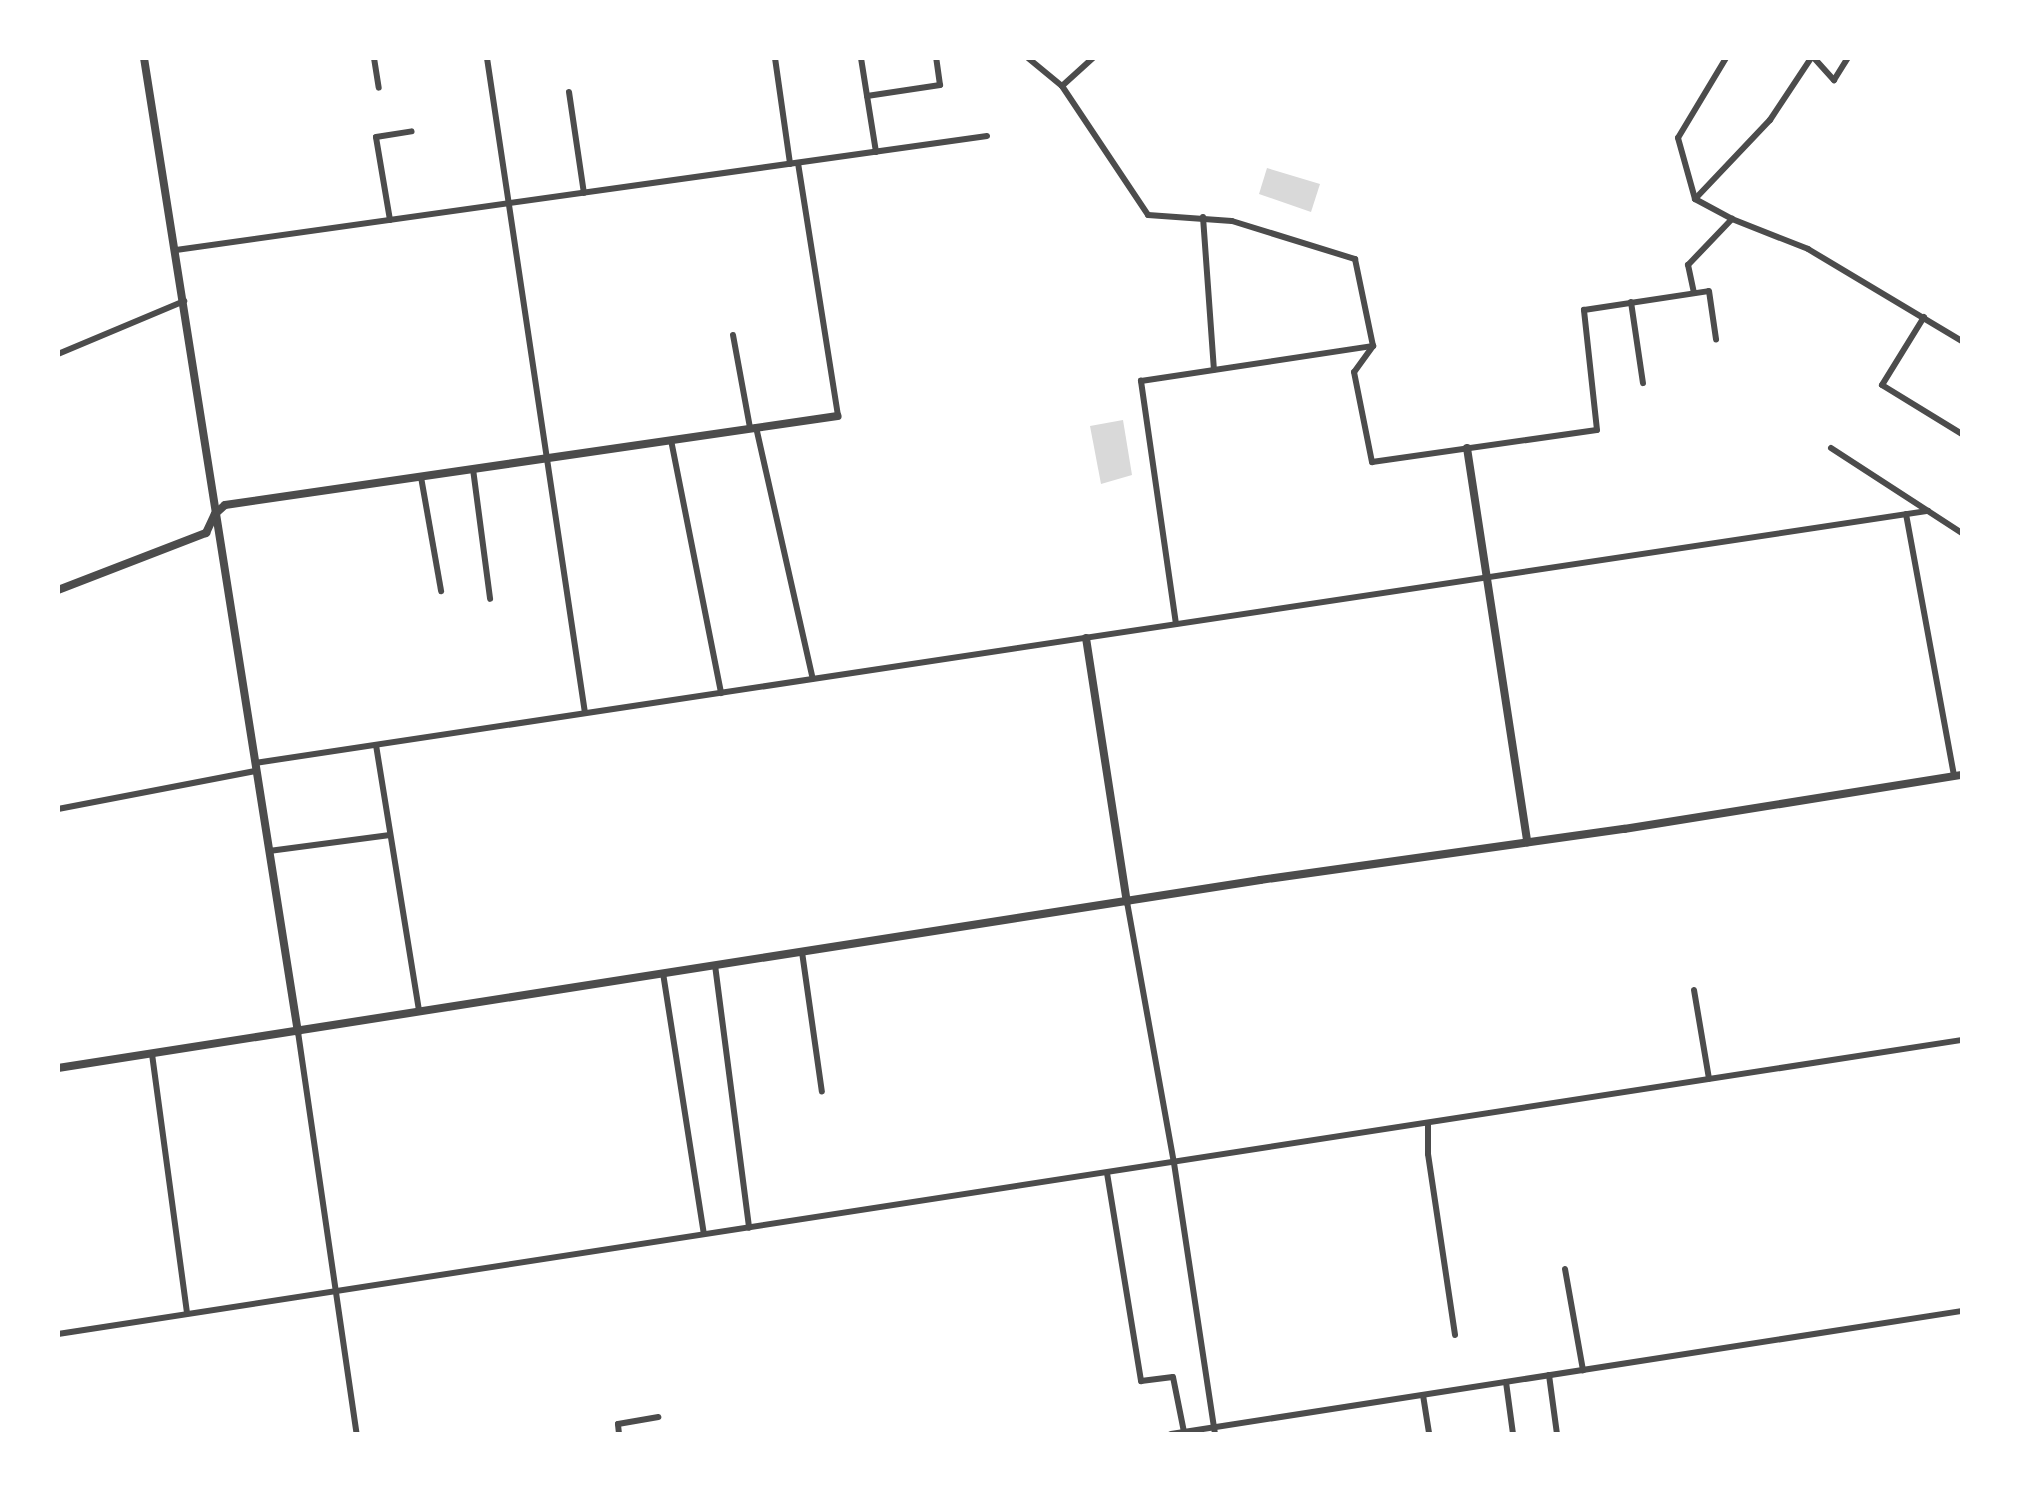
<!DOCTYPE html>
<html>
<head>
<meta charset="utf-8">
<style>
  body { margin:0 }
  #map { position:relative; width:2020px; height:1492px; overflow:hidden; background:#fff; font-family:Raleway,sans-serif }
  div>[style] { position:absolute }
  .water>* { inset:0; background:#d9d9d9 }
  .minor>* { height:6px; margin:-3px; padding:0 3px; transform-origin:3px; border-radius:3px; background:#4c4c4c }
  .tertiary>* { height:8px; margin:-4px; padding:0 4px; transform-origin:4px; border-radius:4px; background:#4c4c4c }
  span { translate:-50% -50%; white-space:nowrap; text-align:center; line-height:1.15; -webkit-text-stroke:6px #fff; paint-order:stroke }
  .frame { position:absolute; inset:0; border:60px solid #fff; pointer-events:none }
</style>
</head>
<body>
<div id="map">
  <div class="water">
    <i style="clip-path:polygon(1267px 168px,1320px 184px,1311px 212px,1259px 194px)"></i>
    <i style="clip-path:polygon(1123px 420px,1132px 475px,1101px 484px,1090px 426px)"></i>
  </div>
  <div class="minor">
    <i style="left:374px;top:58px;width:30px;rotate:81deg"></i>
    <i style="left:487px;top:58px;width:662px;rotate:81.49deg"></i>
    <i style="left:775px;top:58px;width:107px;rotate:81.9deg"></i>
    <i style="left:861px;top:58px;width:38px;rotate:81deg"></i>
    <i style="left:1028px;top:58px;width:44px;rotate:39.5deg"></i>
    <i style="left:1062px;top:86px;width:155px;rotate:56.3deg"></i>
    <i style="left:1148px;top:215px;width:84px;rotate:4.1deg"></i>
    <i style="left:1232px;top:221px;width:129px;rotate:17.2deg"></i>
    <i style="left:1355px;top:259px;width:89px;rotate:78.3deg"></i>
    <i style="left:1373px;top:346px;width:32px;rotate:126deg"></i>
    <i style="left:1354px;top:372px;width:92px;rotate:78.7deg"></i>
    <i style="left:1372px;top:462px;width:227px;rotate:-8.1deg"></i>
    <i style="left:1597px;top:430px;width:121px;rotate:-96.2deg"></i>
    <i style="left:1584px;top:310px;width:126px;rotate:-8.6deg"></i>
    <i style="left:1709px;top:291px;width:49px;rotate:81.7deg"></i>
    <i style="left:1726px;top:58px;width:93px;rotate:121deg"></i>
    <i style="left:1678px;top:138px;width:63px;rotate:74.4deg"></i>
    <i style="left:1695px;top:199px;width:42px;rotate:28.4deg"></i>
    <i style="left:1732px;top:219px;width:82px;rotate:21.5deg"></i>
    <i style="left:1808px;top:249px;width:179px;rotate:30.9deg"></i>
    <i style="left:1814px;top:58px;width:30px;rotate:48deg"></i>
    <i style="left:1834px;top:80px;width:26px;rotate:-58deg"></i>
    <i style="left:1062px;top:86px;width:42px;rotate:-42.1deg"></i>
    <i style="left:569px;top:92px;width:102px;rotate:81.6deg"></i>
    <i style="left:876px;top:152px;width:57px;rotate:-99.1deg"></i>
    <i style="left:867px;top:96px;width:74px;rotate:-8.6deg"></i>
    <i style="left:940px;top:85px;width:27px;rotate:-98deg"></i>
    <i style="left:798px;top:163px;width:256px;rotate:81deg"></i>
    <i style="left:1695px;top:199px;width:109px;rotate:-46.5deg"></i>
    <i style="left:1770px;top:120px;width:74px;rotate:-56.5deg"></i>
    <i style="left:1203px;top:217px;width:153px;rotate:85.9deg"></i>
    <i style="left:390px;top:220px;width:84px;rotate:-99.6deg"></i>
    <i style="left:376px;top:137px;width:36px;rotate:-9deg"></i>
    <i style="left:176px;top:250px;width:819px;rotate:-8deg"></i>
    <i style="left:1694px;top:293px;width:29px;rotate:-102deg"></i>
    <i style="left:1688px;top:265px;width:64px;rotate:-46.3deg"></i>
    <i style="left:1631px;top:302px;width:82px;rotate:81.6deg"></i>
    <i style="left:1924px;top:317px;width:80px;rotate:121.7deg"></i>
    <i style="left:1882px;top:385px;width:94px;rotate:31.5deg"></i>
    <i style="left:733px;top:335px;width:95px;rotate:79.6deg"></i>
    <i style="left:58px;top:354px;width:137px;rotate:-22.8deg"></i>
    <i style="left:756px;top:427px;width:258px;rotate:77.3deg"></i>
    <i style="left:671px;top:440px;width:258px;rotate:78.8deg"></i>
    <i style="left:1831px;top:448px;width:156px;rotate:33deg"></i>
    <i style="left:473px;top:469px;width:131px;rotate:82.5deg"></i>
    <i style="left:421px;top:477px;width:116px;rotate:80deg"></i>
    <i style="left:1906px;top:514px;width:266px;rotate:79.6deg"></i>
    <i style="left:1176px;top:624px;width:246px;rotate:-98.2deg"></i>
    <i style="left:1141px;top:381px;width:235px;rotate:-8.6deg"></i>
    <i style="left:376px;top:745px;width:269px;rotate:80.8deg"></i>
    <i style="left:255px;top:763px;width:1692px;rotate:-8.57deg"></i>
    <i style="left:58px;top:809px;width:202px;rotate:-10.9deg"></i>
    <i style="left:269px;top:851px;width:122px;rotate:-7.5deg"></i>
    <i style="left:1127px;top:902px;width:265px;rotate:79.8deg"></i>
    <i style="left:1174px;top:1163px;width:274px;rotate:81.4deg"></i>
    <i style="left:802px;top:952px;width:141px;rotate:81.9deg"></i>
    <i style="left:715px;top:965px;width:265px;rotate:82.6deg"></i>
    <i style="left:663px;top:973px;width:264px;rotate:81.1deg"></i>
    <i style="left:1694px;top:990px;width:90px;rotate:80.4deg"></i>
    <i style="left:298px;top:1032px;width:406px;rotate:81.7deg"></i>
    <i style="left:152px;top:1054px;width:262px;rotate:82.3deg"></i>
    <i style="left:1428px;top:1124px;width:30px;rotate:90deg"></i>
    <i style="left:1428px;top:1154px;width:183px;rotate:81.5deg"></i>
    <i style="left:1107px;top:1173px;width:211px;rotate:80.7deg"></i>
    <i style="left:1141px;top:1381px;width:32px;rotate:-7deg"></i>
    <i style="left:1173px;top:1377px;width:56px;rotate:78.7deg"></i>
    <i style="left:1565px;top:1269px;width:103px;rotate:79.9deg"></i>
    <i style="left:58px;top:1334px;width:1927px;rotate:-8.78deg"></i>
    <i style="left:1549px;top:1375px;width:60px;rotate:82.3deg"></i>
    <i style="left:1506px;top:1382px;width:52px;rotate:82.3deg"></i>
    <i style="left:1423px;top:1395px;width:39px;rotate:81deg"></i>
    <i style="left:619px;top:1434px;width:10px;rotate:-96deg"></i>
    <i style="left:618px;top:1424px;width:41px;rotate:-9.9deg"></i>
    <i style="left:1171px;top:1434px;width:801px;rotate:-8.84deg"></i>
  </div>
  <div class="tertiary">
    <i style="left:144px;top:58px;width:986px;rotate:81.02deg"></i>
    <i style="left:1467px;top:448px;width:399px;rotate:81.3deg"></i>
    <i style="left:58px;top:590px;width:159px;rotate:-21.1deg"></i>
    <i style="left:206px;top:533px;width:21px;rotate:-65deg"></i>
    <i style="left:215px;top:514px;width:13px;rotate:-42deg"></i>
    <i style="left:225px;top:505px;width:619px;rotate:-8.26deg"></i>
    <i style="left:1086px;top:638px;width:267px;rotate:81.2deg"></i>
    <i style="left:58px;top:1068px;width:1217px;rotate:-8.89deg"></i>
    <i style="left:1260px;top:880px;width:368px;rotate:-8deg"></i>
    <i style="left:1624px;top:829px;width:342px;rotate:-9.1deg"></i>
  </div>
  <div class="frame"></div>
</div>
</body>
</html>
